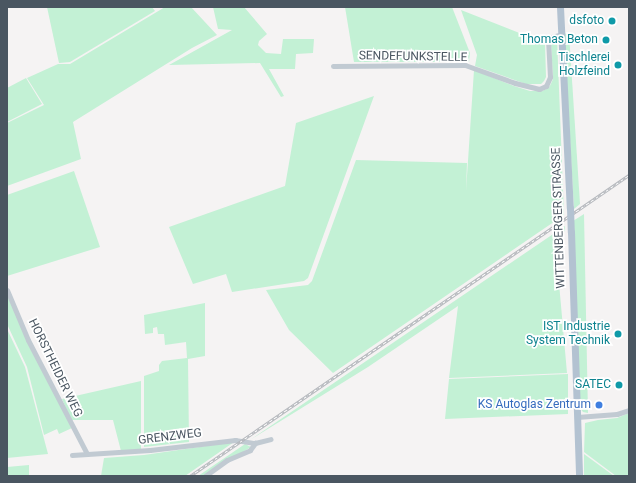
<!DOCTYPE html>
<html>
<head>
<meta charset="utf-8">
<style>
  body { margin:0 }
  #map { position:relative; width:636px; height:483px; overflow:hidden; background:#f5f3f3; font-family:Roboto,sans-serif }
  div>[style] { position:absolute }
  .green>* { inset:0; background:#c3f1d5 }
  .minor>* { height:5px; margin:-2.5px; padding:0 2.5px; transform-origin:2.5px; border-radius:2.5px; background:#c1cad2 }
  .major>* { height:7px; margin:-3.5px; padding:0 3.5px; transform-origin:3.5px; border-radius:3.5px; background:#b3c2d1 }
  .rail>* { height:2.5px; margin-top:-1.25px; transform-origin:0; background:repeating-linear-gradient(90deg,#fff 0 3px,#b5b8bd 0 6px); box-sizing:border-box; border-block:1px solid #b5b8bd }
  .major-bridge>* { height:7px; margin:-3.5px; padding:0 3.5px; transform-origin:3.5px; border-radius:3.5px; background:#b3c2d1 }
  .dots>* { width:11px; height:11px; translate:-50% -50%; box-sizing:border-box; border:2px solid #fff; border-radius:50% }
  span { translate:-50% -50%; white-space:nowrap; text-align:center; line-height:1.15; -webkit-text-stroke:3.5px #fff; paint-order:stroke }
  .culture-label { font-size:12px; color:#0d838f }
  .right { translate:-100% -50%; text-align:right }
  .street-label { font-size:12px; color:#4a5661 }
  .shop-label { font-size:12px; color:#366cbe }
  .frame { position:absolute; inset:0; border:8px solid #4a5661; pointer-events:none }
</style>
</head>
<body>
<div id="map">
  <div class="green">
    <i style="clip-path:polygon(47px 7px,152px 7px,155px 11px,70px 62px,59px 63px)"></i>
    <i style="clip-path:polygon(165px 7px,191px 7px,217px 35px,192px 48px,73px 122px,81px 159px,7px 186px,7px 123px,44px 105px,27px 78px,58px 64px,70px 64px)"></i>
    <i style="clip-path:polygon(213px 7px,244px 7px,267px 34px,259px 41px,258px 45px,266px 53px,281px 54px,283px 39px,314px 39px,313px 53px,296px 54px,295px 69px,269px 69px,284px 96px,281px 97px,260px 63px,169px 65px,232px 30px,218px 29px)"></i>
    <i style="clip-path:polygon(345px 7px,452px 7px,470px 53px,469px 62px,354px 62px)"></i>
    <i style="clip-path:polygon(461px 10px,545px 43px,546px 77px,544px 81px,541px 84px,526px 84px,475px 66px,477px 55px)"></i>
    <i style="clip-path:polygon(569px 33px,580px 204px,574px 209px,564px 34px)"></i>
    <i style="clip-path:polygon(557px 38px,564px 215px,333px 373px,289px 330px,266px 290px,308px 285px,312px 281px,356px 160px,467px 163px,466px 191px,474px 70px,514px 86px,530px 91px,542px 91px,549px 88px,553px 79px,551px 42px)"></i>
    <i style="clip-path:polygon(26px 78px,42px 104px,7px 122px,7px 88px)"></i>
    <i style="clip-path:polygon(374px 96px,308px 278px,304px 281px,232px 292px,226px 274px,193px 284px,169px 227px,285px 186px,296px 123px)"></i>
    <i style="clip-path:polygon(74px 171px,100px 247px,7px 276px,7px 195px)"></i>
    <i style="clip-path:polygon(584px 214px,588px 413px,583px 412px,580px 408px,573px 221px)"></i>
    <i style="clip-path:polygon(565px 226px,565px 231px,555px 238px,567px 373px,449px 378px,458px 306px,368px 367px,250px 440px)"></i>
    <i style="clip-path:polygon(8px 297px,72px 428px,59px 434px,57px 429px,44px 435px,27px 367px,7px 324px)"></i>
    <i style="clip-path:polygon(205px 303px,205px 356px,188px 359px,189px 442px,144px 447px,144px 376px,159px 371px,159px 365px,162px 361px,187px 358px,186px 342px,165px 345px,164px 334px,158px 334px,157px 327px,153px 328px,153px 333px,145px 334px,144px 315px)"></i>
    <i style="clip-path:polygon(7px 329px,25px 367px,48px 454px,7px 458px)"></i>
    <i style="clip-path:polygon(568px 374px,568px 414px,445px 419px,449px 379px)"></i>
    <i style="clip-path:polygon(141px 381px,141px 449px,121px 451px,113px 420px,71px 420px,62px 399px)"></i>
    <i style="clip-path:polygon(629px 413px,629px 476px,616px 476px,584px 452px,585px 423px,598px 420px,617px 418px)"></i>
    <i style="clip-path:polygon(234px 442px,185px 476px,101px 476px,104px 458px,144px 455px)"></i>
    <i style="clip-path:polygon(245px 444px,251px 447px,203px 476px,198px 476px)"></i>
    <i style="clip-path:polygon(584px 454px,614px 476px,584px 476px)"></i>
    <i style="clip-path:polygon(29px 465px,29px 476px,7px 476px,7px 467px)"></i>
  </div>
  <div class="minor">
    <i style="left:333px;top:66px;width:132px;rotate:-0.4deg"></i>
    <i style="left:465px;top:65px;width:53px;rotate:19.8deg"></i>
    <i style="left:515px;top:83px;width:25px;rotate:14deg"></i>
    <i style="left:539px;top:89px;width:8px;rotate:-23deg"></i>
    <i style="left:546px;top:86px;width:10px;rotate:-66deg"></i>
    <i style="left:550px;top:77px;width:35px;rotate:-93deg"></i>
    <i style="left:548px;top:42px;width:6px;rotate:-51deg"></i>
    <i style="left:552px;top:37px;width:10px;rotate:-17deg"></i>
    <i style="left:7px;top:290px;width:54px;rotate:67.2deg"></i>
    <i style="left:28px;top:340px;width:128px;rotate:62.6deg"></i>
    <i style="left:577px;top:417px;width:40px;rotate:-4.3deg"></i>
    <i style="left:617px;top:414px;width:13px;rotate:-18deg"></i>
    <i style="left:72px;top:455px;width:78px;rotate:-3.7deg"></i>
    <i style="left:150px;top:450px;width:86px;rotate:-6.7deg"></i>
    <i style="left:235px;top:440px;width:20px;rotate:9deg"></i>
    <i style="left:255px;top:443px;width:16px;rotate:-14deg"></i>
    <i style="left:205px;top:476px;width:27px;rotate:-36deg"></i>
    <i style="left:227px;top:460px;width:25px;rotate:-23deg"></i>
    <i style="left:250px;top:450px;width:9px;rotate:-54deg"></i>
  </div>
  <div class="major">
    <i style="left:560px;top:7px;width:201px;rotate:87.2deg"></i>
    <i style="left:571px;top:232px;width:244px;rotate:88.1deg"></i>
  </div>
  <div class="rail">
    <i style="left:190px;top:476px;width:532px;rotate:-34.44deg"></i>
  </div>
  <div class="major-bridge">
    <i style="left:570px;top:208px;width:24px;rotate:88deg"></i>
  </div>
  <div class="dots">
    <i style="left:612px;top:21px;background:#0f9aa8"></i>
    <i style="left:606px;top:40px;background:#0f9aa8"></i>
    <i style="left:618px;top:65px;background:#0f9aa8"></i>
    <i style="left:618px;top:334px;background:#0f9aa8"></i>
    <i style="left:619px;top:385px;background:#0f9aa8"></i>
    <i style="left:599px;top:405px;background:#3f7fe0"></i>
  </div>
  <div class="culture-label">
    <span class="right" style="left:604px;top:21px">dsfoto</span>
    <span class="right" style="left:598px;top:40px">Thomas Beton</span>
    <span class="right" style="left:610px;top:65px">Tischlerei<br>Holzfeind</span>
    <span class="right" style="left:610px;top:334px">IST Industrie<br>System Technik</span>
    <span class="right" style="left:611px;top:385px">SATEC</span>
  </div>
  <div class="street-label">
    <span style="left:413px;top:57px;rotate:1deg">SENDEFUNKSTELLE</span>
    <span style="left:559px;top:218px;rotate:-92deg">WITTENBERGER STRASSE</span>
    <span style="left:55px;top:368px;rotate:64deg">HORSTHEIDER WEG</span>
    <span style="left:170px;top:437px;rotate:-7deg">GRENZWEG</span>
  </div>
  <div class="shop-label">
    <span class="right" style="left:591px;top:405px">KS Autoglas Zentrum</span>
  </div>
  <div class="frame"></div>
</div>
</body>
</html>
